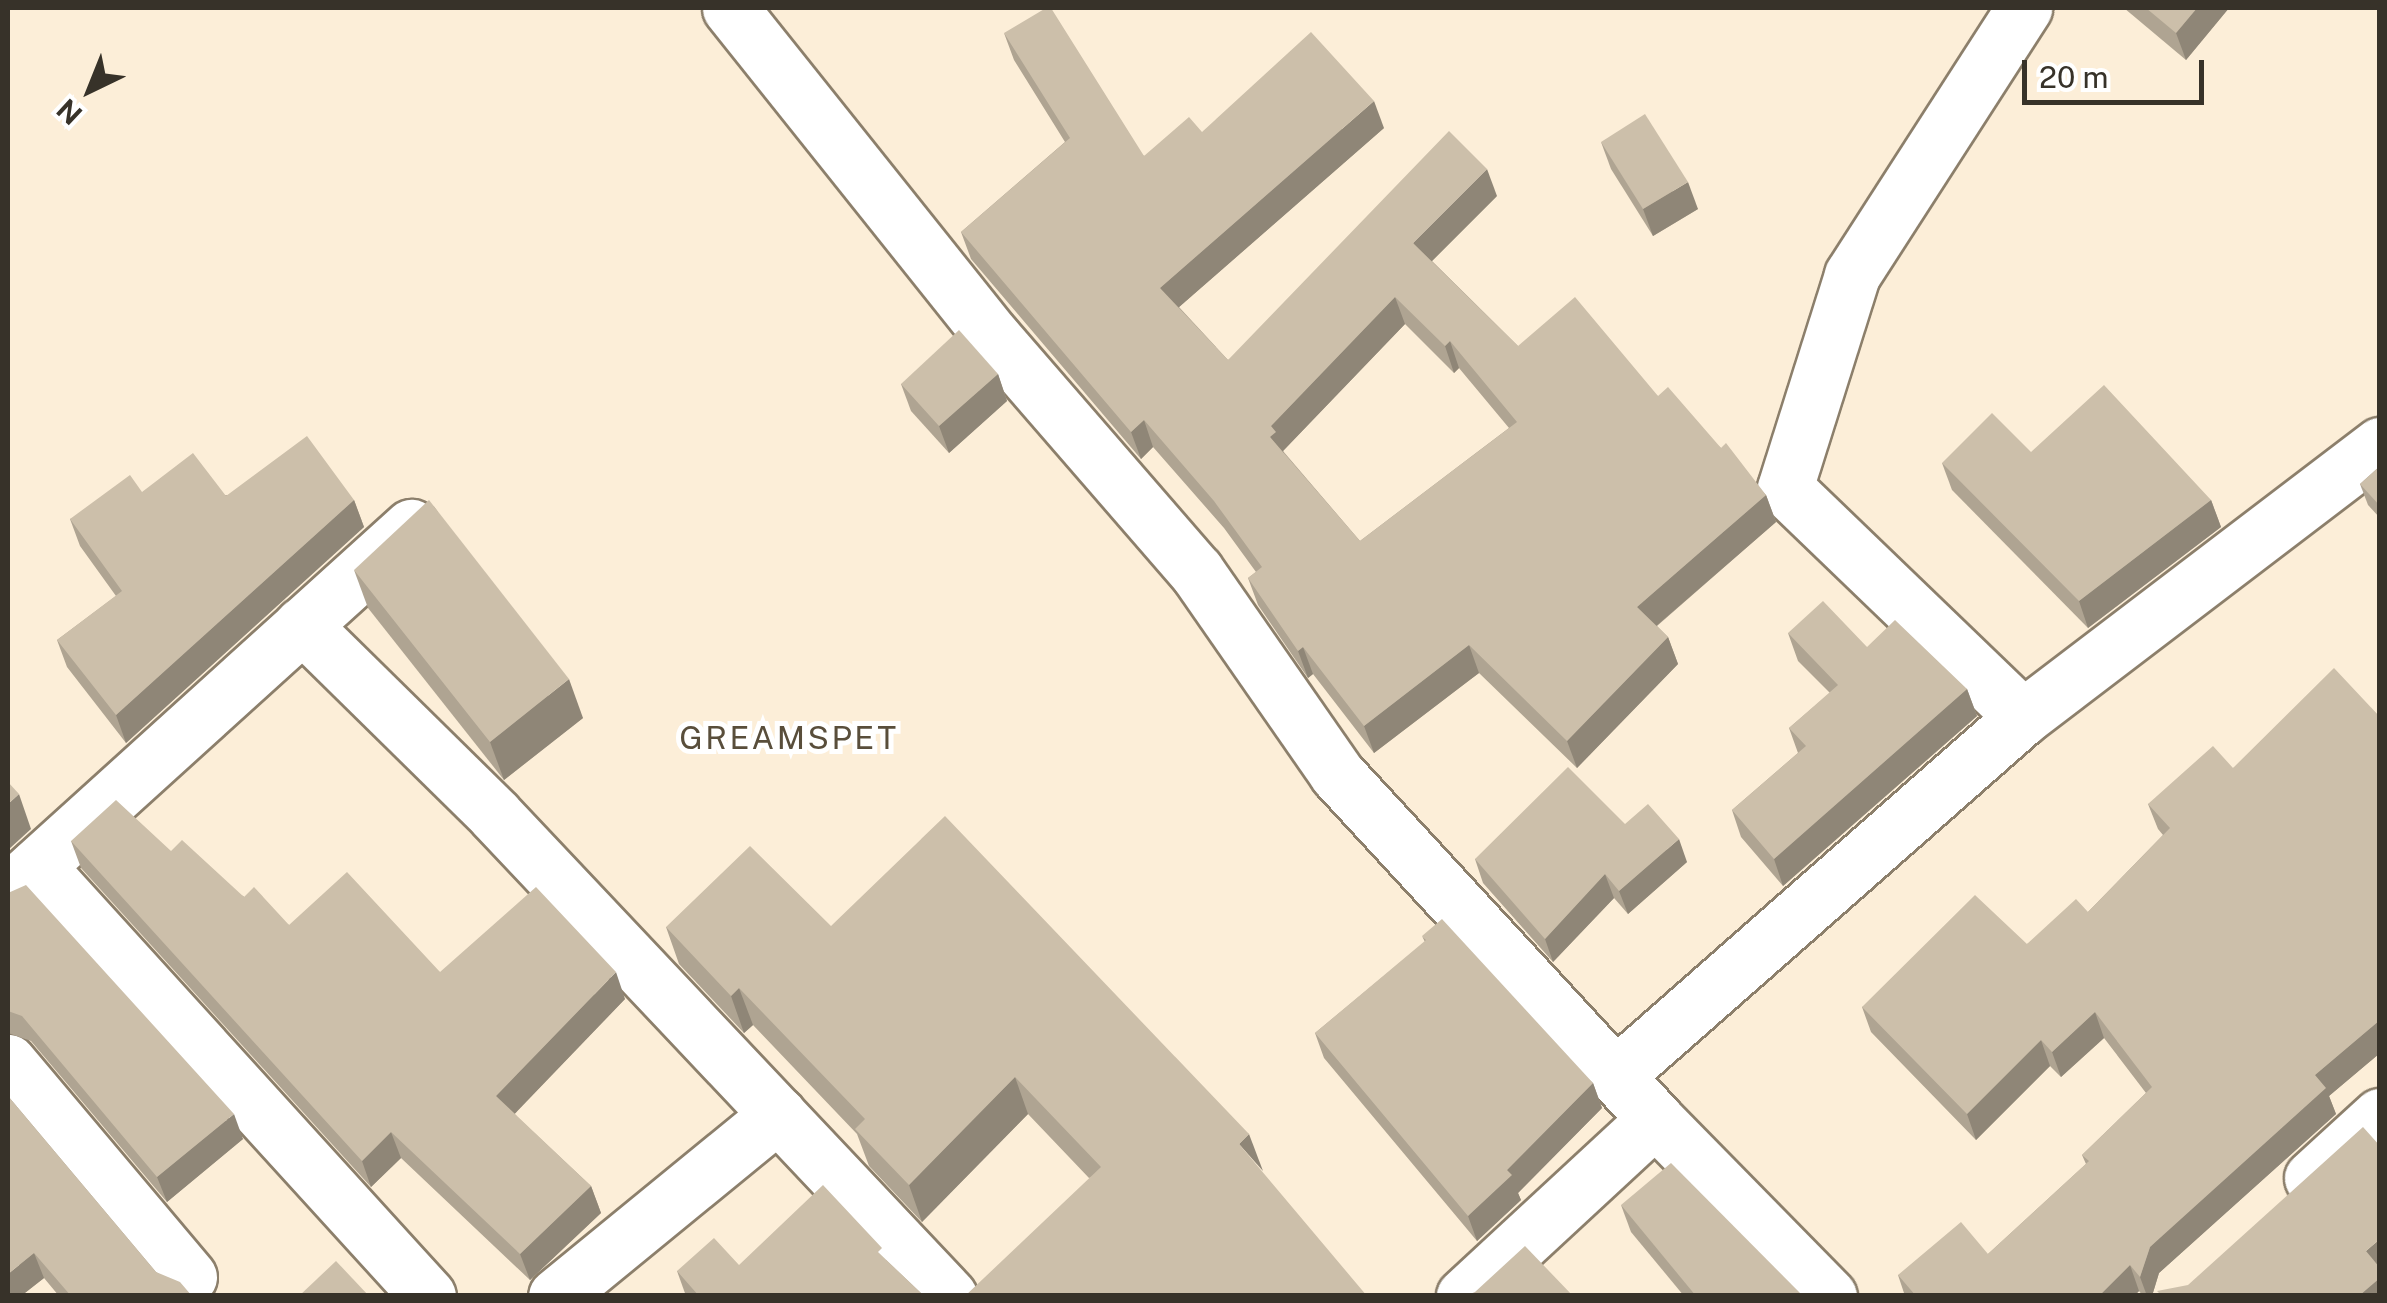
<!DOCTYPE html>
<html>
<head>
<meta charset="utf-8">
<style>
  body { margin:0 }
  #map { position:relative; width:2387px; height:1303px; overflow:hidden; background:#fceed8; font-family:"Public Sans",sans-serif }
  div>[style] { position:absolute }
  .roads { filter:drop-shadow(2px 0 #8c7f6b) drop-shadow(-2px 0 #8c7f6b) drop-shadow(0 2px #8c7f6b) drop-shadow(0 -2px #8c7f6b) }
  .street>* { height:55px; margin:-27.5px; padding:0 27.5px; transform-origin:27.5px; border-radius:27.5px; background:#fff }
  .wall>* { inset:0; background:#afa492 }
  .shaded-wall>* { inset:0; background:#8f8677 }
  .building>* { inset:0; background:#ccbfaa }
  span { translate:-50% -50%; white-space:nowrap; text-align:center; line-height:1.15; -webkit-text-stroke:10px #fff; paint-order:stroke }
  .neighbourhood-label { font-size:32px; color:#594e3b; letter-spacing:2.5px }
  .frame { position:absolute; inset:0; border:10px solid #373229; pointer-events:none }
  .north { position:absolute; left:40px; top:40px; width:100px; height:100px; -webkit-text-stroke:8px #fff; paint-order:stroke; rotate:223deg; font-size:28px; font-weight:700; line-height:40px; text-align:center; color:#373229 }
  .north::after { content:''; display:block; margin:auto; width:35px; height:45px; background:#373229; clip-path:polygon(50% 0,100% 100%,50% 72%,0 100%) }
  .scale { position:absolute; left:2022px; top:60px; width:182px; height:45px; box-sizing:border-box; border:5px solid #373229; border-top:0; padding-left:12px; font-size:30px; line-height:35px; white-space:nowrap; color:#373229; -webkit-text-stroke:8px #fff; paint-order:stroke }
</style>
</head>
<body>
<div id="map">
  <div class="roads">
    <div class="street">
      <i style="left:730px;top:8px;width:421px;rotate:51.4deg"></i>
      <i style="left:993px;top:337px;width:310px;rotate:49.1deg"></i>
      <i style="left:1196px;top:571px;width:247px;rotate:55.2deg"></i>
      <i style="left:1337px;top:774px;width:469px;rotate:47.3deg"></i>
      <i style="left:1655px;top:1119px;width:248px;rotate:45.5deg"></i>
      <i style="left:302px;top:625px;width:269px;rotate:44.5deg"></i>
      <i style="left:494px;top:814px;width:663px;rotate:46.65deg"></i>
      <i style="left:2023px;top:717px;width:449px;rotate:-37.3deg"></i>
      <i style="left:37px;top:866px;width:581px;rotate:47.72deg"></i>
      <i style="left:8px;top:892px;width:544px;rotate:-42.17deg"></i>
      <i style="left:8px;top:1062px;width:281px;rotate:49.9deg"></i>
      <i style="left:1616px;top:1075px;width:542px;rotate:-41.34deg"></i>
      <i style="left:2023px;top:717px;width:330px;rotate:-136.1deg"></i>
      <i style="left:1785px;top:488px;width:223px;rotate:-72.5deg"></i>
      <i style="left:1852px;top:275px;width:318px;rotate:-57.2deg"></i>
      <i style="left:2312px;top:1178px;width:92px;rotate:-42.4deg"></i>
      <i style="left:556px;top:1296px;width:287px;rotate:-39.3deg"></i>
      <i style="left:1464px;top:1296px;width:260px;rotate:-42.8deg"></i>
    </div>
  </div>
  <div class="wall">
    <i style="clip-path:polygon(2124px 8px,2229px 8px,2186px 60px)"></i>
    <i style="clip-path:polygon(evenodd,1004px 33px,1144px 156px,1202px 132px,1384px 128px,1179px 307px,1228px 360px,1497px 196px,1432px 261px,1518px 346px,1658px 396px,1721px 448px,1766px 495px,1776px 522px,1657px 626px,1668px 637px,1678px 664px,1577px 768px,1479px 673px,1374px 753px,1313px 674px,1308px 678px,1258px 605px,1248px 578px,1256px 572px,1224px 528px,1153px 447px,1141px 459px,971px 259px,961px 232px,1065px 142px,1014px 60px,1004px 33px,1405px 324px,1454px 373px,1459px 368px,1509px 428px,1360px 541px,1283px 451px,1405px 324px)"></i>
    <i style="clip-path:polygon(1601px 142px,1698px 209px,1653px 236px,1611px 169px)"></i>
    <i style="clip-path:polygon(998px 374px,1007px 401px,949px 453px,911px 411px,901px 384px)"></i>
    <i style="clip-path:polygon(1942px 463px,2211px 500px,2221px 527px,2088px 628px,1952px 490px)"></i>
    <i style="clip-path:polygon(2380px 466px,2380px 518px,2368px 505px,2360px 484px)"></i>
    <i style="clip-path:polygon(142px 492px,354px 500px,364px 527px,126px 743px,67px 667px,57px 640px,116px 596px,80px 546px,70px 519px)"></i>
    <i style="clip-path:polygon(354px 570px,583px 718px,504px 780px,368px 608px)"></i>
    <i style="clip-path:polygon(1788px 633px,1867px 647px,1967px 689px,1977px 716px,1783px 886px,1741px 837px,1732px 810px,1798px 753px,1789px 728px,1830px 693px,1798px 661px)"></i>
    <i style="clip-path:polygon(2380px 717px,2380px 1053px,2329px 1096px,2336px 1114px,2159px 1273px,2152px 1296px,2143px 1296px,2139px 1291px,2134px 1296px,1905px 1296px,1898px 1275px,1988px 1254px,2086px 1164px,2082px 1155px,2146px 1093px,2104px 1038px,2061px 1077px,2050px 1066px,1976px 1140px,1871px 1032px,1862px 1007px,2027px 944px,2088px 912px,2163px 835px,2158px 829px,2148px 804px,2233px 768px)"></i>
    <i style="clip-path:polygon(1625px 824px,1687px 862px,1628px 914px,1614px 898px,1553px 962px,1483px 883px,1475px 859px)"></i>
    <i style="clip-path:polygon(71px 841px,171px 851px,289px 925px,440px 972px,625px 999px,514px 1114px,591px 1186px,601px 1213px,530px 1280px,401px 1158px,371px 1187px,81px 868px)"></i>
    <i style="clip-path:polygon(8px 893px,243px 1139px,167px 1202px,31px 1041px,8px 1033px)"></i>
    <i style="clip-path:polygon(831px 926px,1249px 1134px,1089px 1178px,1028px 1114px,922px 1222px,869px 1166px,857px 1134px,753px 1025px,744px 1033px,679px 964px,666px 927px)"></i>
    <i style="clip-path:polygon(1422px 936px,1593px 1083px,1602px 1108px,1518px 1193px,1521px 1200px,1477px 1241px,1324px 1058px,1315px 1033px,1425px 942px)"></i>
    <i style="clip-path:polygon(8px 1096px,156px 1272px,192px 1296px,59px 1296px,44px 1278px,21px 1296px)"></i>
    <i style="clip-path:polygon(1621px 1205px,1803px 1296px,1684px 1296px,1631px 1232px)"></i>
    <i style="clip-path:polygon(886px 1260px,924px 1296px,686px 1296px,677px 1271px,739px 1265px)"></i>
  </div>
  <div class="shaded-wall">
    <i style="clip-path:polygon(2197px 8px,2229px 8px,2186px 60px,2176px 33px)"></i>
    <i style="clip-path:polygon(1374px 101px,1384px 128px,1170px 315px,1160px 288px)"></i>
    <i style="clip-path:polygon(1487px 169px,1497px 196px,1423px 270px,1413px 243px)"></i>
    <i style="clip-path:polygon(1688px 182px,1698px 209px,1653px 236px,1643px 209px)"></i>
    <i style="clip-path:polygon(1395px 297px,1405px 324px,1283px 451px,1286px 459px,1270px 437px,1271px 426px)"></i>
    <i style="clip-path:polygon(1450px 341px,1459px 368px,1454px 373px,1445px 346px)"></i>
    <i style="clip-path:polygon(998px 374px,1007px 401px,949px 453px,939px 426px)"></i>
    <i style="clip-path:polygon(1144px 420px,1153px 447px,1141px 459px,1131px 432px)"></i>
    <i style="clip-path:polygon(1766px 495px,1776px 522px,1647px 634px,1637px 607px)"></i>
    <i style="clip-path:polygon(354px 500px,364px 527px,126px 743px,116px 715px)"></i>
    <i style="clip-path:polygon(2211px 500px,2221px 527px,2088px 628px,2079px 601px)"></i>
    <i style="clip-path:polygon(1668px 637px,1678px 664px,1577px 768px,1567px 741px)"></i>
    <i style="clip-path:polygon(1469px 645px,1479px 673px,1374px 753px,1364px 726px)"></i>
    <i style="clip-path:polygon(1303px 647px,1313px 674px,1308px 678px,1298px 651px)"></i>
    <i style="clip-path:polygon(569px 679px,583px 718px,504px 780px,490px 742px)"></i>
    <i style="clip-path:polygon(1967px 689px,1977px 716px,1783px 886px,1774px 859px)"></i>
    <i style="clip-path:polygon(19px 794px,31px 829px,8px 850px,8px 804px)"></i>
    <i style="clip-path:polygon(1679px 839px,1687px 862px,1628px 914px,1619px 891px)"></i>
    <i style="clip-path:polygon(1605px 874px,1614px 898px,1553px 962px,1545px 939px)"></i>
    <i style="clip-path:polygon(616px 972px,625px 999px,506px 1123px,496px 1096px)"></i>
    <i style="clip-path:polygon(739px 988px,753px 1025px,744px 1033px,731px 996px)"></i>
    <i style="clip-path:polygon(2095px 1012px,2104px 1038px,2061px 1077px,2052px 1052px)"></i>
    <i style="clip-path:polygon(2380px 1020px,2380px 1053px,2329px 1096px,2336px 1114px,2159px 1273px,2152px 1296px,2147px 1296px,2140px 1277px,2150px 1247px,2315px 1075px)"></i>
    <i style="clip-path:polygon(2041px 1040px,2050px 1066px,1976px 1140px,1967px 1114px)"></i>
    <i style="clip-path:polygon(1015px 1077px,1028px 1114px,922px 1222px,909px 1185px)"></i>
    <i style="clip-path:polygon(1593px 1083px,1602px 1108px,1518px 1193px,1521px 1200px,1477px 1241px,1468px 1216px,1507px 1170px)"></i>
    <i style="clip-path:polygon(234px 1114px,243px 1139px,167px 1202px,157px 1177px)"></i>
    <i style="clip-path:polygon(391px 1132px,401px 1158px,371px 1187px,362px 1161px)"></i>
    <i style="clip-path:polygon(1249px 1134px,1263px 1171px,1239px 1144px)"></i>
    <i style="clip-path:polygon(591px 1186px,601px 1213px,530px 1280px,520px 1254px)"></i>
    <i style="clip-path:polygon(2380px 1239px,2380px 1296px,2359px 1296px,2366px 1251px)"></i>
    <i style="clip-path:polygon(34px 1253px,44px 1278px,21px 1296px,8px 1296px,8px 1274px)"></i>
    <i style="clip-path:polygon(2130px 1265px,2139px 1291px,2134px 1296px,2099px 1296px)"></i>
  </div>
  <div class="building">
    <i style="clip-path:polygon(evenodd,1046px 8px,1051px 8px,1144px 156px,1189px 117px,1202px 132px,1311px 32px,1374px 101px,1160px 288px,1228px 360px,1449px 131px,1487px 169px,1413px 243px,1518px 346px,1575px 297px,1658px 396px,1668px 387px,1721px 448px,1726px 443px,1766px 495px,1637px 607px,1668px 637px,1567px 741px,1469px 645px,1364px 726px,1303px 647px,1298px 651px,1248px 578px,1262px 567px,1214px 501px,1144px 420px,1131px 432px,961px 232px,1070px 138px,1004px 33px,1046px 8px,1395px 297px,1445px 346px,1450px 341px,1517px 422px,1360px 541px,1270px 437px,1276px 432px,1271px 426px,1395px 297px)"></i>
    <i style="clip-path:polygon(2146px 8px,2197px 8px,2176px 33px)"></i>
    <i style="clip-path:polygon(1645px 114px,1688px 182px,1643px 209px,1601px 142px)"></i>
    <i style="clip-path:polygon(959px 330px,998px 374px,939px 426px,901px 384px)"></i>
    <i style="clip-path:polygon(2104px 385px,2211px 500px,2079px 601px,1942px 463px,1992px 413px,2031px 452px)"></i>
    <i style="clip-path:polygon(307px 436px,354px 500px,116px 715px,57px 640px,122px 591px,70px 519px,130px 475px,142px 492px,193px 453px,226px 496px)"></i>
    <i style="clip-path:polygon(2380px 466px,2380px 506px,2360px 484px)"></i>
    <i style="clip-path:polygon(429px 500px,569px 679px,490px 742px,354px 570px)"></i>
    <i style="clip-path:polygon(1823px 601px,1867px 647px,1895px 620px,1967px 689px,1774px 859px,1732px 810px,1806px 746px,1789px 728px,1838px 685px,1788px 633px)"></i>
    <i style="clip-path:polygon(2334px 668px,2380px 717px,2380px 1020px,2315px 1075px,2326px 1088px,2150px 1247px,2140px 1277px,2130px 1265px,2099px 1296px,1916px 1296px,1898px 1275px,1961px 1222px,1988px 1254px,2089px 1161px,2082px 1155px,2152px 1087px,2095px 1012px,2052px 1052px,2041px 1040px,1967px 1114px,1862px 1007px,1975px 895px,2027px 944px,2076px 899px,2088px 912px,2170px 828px,2148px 804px,2213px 746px,2233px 768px)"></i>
    <i style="clip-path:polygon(1568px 767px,1625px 824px,1648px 804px,1679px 839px,1619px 891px,1605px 874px,1545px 939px,1475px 859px)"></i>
    <i style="clip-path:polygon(8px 782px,19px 794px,8px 804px)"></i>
    <i style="clip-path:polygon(116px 800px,171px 851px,182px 840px,244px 897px,254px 887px,289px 925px,347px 872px,440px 972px,536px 887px,616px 972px,496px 1096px,591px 1186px,520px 1254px,391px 1132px,362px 1161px,71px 841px)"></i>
    <i style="clip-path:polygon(945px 816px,1249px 1134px,1239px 1144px,1367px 1296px,965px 1296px,1101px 1167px,1015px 1077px,909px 1185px,855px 1129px,865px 1119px,739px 988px,731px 996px,666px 927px,750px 846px,831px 926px)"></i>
    <i style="clip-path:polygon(26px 885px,234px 1114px,157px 1177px,22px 1016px,8px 1011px,8px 893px)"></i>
    <i style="clip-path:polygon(1442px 919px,1593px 1083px,1507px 1170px,1512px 1175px,1468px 1216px,1315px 1033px,1426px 940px,1422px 936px)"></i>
    <i style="clip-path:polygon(8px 1096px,156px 1272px,180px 1282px,192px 1296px,71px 1296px,34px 1253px,8px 1274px)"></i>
    <i style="clip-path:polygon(2363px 1127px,2380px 1146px,2380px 1239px,2366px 1251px,2380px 1268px,2380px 1278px,2359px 1296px,2162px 1296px,2157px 1291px,2188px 1285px)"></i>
    <i style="clip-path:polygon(1671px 1163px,1803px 1296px,1696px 1296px,1621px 1205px)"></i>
    <i style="clip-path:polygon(823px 1185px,882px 1248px,878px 1252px,924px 1296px,699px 1296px,677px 1271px,714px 1238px,739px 1265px)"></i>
    <i style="clip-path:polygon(1525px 1246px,1573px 1296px,1465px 1296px,1475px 1292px)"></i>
    <i style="clip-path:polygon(336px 1261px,369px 1296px,299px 1296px)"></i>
  </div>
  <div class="neighbourhood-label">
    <span style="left:789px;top:738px">GREAMSPET</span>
  </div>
  <div class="frame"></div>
  <div class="north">N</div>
  <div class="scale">20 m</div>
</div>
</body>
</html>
